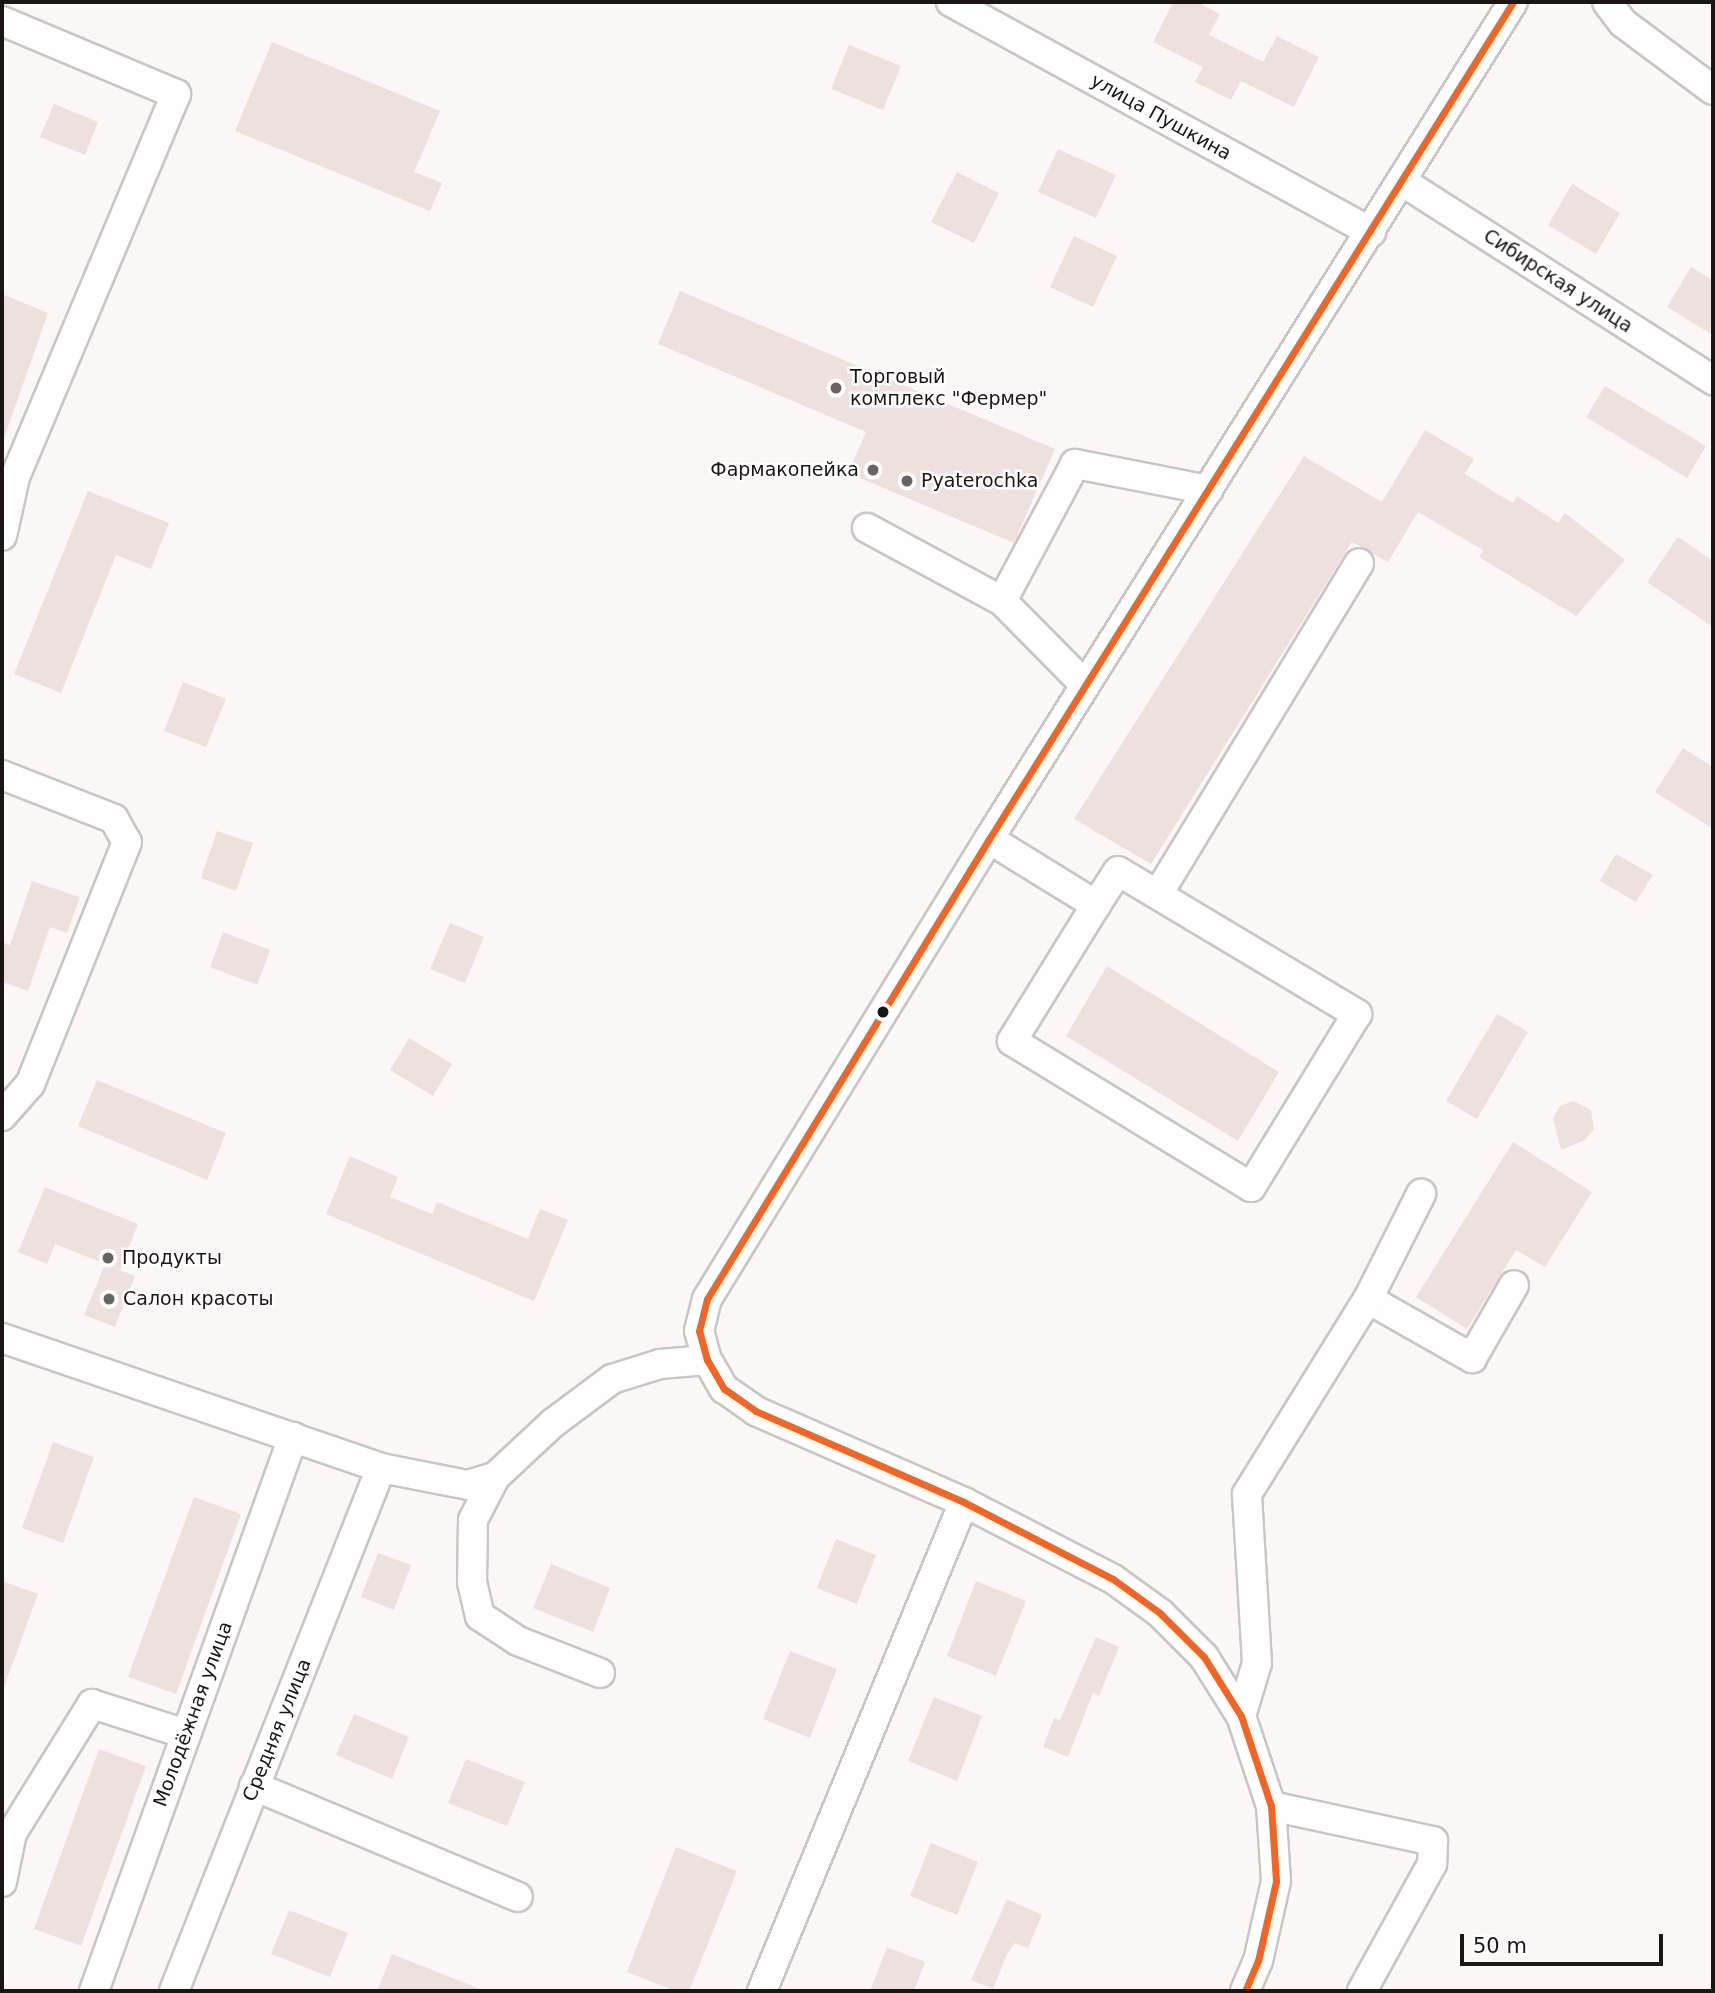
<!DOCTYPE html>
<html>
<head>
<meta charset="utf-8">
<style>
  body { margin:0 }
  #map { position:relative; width:1715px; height:1993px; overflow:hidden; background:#fbf7f6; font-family:"DejaVu Sans",sans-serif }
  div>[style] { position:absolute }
  .building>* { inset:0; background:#eee0dd }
  .roads { filter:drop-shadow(2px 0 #cac5c3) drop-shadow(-2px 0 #cac5c3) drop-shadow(0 2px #cac5c3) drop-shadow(0 -2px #cac5c3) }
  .minor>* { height:28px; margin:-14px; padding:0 14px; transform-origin:14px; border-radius:14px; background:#fefefe }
  .bus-1>* { height:7px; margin:-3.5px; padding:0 3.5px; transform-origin:3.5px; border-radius:3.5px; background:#f26522 }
  .dots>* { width:19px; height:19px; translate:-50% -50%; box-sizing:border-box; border:4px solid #fff; border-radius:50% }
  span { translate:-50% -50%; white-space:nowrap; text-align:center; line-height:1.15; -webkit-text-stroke:5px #fff; paint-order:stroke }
  .street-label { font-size:19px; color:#1b1514 }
  .poi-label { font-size:19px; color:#1b1514 }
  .left { translate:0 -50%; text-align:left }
  .right { translate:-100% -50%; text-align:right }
  .frame { position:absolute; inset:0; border:4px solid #1b1514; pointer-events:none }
  .scale { position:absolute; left:1460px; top:1934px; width:203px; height:32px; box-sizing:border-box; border:4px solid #1b1514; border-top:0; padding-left:9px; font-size:21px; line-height:24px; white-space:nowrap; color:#1b1514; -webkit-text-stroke:5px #fff; paint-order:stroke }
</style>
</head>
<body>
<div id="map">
  <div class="building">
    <i style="clip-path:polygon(1173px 2px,1197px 2px,1220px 14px,1209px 35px,1263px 62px,1277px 36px,1319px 57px,1294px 107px,1241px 81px,1231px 100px,1195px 82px,1203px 67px,1153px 42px)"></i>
    <i style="clip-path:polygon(272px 42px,440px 111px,414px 172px,442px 183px,430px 211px,235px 131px)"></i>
    <i style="clip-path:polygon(849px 45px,901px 66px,883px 110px,831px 89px)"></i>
    <i style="clip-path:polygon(54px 104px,98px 122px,85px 155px,40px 137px)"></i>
    <i style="clip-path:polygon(1058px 149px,1116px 175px,1096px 218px,1038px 192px)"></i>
    <i style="clip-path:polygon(957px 172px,999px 193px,974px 243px,931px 222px)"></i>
    <i style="clip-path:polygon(1572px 184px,1620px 213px,1596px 254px,1548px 225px)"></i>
    <i style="clip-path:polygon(1074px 236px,1117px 256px,1093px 307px,1050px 287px)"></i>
    <i style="clip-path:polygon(1691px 267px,1713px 280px,1713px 335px,1667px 307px)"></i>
    <i style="clip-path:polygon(680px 291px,1055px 449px,1014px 543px,848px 473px,866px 432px,658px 344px)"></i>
    <i style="clip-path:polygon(2px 294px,48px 313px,3px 441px,2px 441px)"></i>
    <i style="clip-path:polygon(1605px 386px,1706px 446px,1687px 478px,1586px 417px)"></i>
    <i style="clip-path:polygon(1425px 430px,1474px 459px,1465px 474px,1513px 503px,1517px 496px,1558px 523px,1565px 513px,1625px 560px,1576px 616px,1479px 557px,1483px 550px,1418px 512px,1388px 562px,1352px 542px,1151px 864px,1074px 819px,1304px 456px,1382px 502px)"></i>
    <i style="clip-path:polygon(88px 491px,169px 523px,151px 569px,116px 555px,61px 693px,14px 674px)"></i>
    <i style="clip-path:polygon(1678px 537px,1713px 561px,1713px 627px,1647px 582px)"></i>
    <i style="clip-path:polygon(183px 682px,226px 699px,206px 747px,164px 731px)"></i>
    <i style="clip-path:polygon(1683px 748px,1713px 767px,1713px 829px,1655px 792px)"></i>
    <i style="clip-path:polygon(217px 831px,253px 843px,236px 891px,201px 878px)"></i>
    <i style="clip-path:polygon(1616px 854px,1653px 875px,1636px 902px,1600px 881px)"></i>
    <i style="clip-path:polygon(32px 881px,80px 897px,67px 933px,50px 927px,28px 991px,2px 982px,2px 942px,10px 945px)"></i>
    <i style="clip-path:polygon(450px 923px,484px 937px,465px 983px,430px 969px)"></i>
    <i style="clip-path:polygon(223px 932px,270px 950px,257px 985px,210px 967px)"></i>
    <i style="clip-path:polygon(1107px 966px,1279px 1072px,1238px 1141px,1066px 1036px)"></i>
    <i style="clip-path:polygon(1497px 1014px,1528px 1032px,1477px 1119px,1446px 1101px)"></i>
    <i style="clip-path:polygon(409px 1038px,452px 1064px,433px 1096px,390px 1070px)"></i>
    <i style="clip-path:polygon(97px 1080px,226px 1133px,207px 1180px,78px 1126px)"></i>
    <i style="clip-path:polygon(1573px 1101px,1591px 1110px,1594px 1129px,1585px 1140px,1561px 1150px,1553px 1118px,1560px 1106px)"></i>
    <i style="clip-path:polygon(1513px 1142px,1592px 1192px,1545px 1267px,1516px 1250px,1467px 1329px,1416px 1297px)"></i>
    <i style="clip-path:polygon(350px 1156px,398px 1177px,390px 1197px,432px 1214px,437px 1202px,528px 1239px,540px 1209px,568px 1220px,534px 1301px,326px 1214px)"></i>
    <i style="clip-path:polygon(45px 1187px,138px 1224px,120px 1270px,55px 1244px,47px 1264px,18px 1252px)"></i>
    <i style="clip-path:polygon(105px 1264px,135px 1276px,115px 1327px,84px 1315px)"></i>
    <i style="clip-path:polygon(53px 1442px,94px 1457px,63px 1543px,22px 1528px)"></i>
    <i style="clip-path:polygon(194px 1497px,241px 1514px,176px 1694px,128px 1677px)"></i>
    <i style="clip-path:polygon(836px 1539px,876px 1555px,857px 1604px,817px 1588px)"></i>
    <i style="clip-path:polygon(378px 1553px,411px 1565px,394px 1610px,361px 1597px)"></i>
    <i style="clip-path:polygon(551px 1564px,610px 1588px,593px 1632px,533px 1608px)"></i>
    <i style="clip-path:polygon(2px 1581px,38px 1594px,4px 1687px,2px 1687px)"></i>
    <i style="clip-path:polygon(976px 1581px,1026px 1601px,996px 1676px,947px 1656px)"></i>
    <i style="clip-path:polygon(1096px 1637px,1119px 1647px,1099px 1696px,1093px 1693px,1068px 1757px,1043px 1747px,1054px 1718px,1060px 1720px)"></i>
    <i style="clip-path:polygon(790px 1651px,837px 1669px,810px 1738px,763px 1719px)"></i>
    <i style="clip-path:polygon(934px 1697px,982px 1716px,957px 1781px,908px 1761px)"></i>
    <i style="clip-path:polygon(354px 1714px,409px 1737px,392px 1779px,336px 1755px)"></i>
    <i style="clip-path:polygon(99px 1749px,146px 1766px,81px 1946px,34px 1929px)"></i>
    <i style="clip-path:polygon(466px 1759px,525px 1782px,507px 1826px,448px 1803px)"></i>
    <i style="clip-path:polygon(931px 1843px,978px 1862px,957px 1915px,910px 1896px)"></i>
    <i style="clip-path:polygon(676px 1847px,737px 1871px,689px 1991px,675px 1991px,627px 1972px)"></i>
    <i style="clip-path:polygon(1007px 1899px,1042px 1915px,1028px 1948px,1015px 1943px,1007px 1954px,993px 1989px,971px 1980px)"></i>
    <i style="clip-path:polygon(289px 1910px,348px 1933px,330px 1977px,271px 1954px)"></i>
    <i style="clip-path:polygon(887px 1947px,925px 1962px,914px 1991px,870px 1991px)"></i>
    <i style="clip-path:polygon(392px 1954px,483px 1990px,482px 1991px,377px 1991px)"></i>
  </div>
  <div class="roads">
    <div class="minor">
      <i style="left:951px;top:2px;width:479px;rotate:28.7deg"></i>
      <i style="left:1607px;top:2px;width:26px;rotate:53deg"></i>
      <i style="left:1623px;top:23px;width:112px;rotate:36.7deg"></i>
      <i style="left:2px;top:21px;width:189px;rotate:22.8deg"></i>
      <i style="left:176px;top:94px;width:415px;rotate:112.8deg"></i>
      <i style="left:15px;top:477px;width:60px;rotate:102.4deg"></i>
      <i style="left:1403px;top:182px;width:368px;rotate:32.6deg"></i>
      <i style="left:867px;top:528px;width:153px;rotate:28.4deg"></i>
      <i style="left:1002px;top:601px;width:118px;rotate:45.3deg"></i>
      <i style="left:1002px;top:601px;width:155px;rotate:-61.9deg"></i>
      <i style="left:1075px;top:464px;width:136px;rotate:11deg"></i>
      <i style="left:2px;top:775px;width:120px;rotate:21.4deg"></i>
      <i style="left:114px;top:819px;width:26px;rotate:61deg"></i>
      <i style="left:127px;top:842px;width:261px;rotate:111.8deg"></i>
      <i style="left:30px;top:1084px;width:43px;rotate:131.2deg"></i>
      <i style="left:989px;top:839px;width:126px;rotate:31.7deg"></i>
      <i style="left:1096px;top:905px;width:40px;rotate:-57.1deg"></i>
      <i style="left:1118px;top:871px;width:279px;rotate:30.9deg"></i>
      <i style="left:1357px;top:1014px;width:203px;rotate:121.5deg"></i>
      <i style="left:1251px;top:1187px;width:280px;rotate:-148.6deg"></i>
      <i style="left:1012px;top:1041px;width:160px;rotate:-58.3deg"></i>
      <i style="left:1158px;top:894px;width:387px;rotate:-58.7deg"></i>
      <i style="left:1368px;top:1299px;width:120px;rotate:29.6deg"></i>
      <i style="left:1472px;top:1358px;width:84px;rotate:-60.1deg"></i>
      <i style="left:2px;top:1338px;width:401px;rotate:18.9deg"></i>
      <i style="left:381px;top:1468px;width:89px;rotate:11.1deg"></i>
      <i style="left:468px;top:1485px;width:28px;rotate:-17deg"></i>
      <i style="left:495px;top:1477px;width:79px;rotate:-43deg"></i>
      <i style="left:553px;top:1423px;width:74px;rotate:-36.7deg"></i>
      <i style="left:612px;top:1379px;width:50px;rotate:-17.4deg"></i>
      <i style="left:660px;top:1364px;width:47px;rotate:-4.9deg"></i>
      <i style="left:495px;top:1477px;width:48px;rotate:117.1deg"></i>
      <i style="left:473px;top:1520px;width:62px;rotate:90.9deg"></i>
      <i style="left:472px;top:1582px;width:35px;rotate:77deg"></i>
      <i style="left:480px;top:1616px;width:45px;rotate:33.3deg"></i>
      <i style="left:518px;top:1641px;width:88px;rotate:21.3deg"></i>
      <i style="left:1241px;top:1716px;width:55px;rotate:-73.2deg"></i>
      <i style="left:1257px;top:1663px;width:169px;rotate:-93.4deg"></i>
      <i style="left:1247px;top:1494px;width:229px;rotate:-58.2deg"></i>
      <i style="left:1368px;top:1299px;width:118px;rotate:-63.2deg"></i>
      <i style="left:254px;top:1786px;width:286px;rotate:22.8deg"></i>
      <i style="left:1271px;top:1806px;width:166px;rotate:12.2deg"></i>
      <i style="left:1433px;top:1841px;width:23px;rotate:92deg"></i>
      <i style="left:1432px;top:1864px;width:145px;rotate:118.9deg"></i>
      <i style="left:2px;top:1882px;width:50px;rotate:-78.5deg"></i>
      <i style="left:12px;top:1833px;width:152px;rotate:-58.2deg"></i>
      <i style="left:92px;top:1704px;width:99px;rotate:17.7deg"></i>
      <i style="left:94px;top:1991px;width:589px;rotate:-70.24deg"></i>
      <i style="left:174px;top:1991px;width:562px;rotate:-68.41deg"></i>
      <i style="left:762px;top:1991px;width:529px;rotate:-67.56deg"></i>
      <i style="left:1245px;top:1991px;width:33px;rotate:-67deg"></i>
      <i style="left:1258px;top:1961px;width:82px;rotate:-77.3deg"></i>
      <i style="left:1276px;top:1881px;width:75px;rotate:-93.8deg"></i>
      <i style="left:1271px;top:1806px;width:95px;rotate:-108.4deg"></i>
      <i style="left:1241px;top:1716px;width:70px;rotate:-122.1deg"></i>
      <i style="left:1204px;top:1657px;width:62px;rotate:-135deg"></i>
      <i style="left:1160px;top:1613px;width:58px;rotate:-144.1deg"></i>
      <i style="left:1113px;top:1579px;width:168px;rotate:-152.7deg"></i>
      <i style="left:964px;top:1502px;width:227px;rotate:-156.4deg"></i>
      <i style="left:756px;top:1411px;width:39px;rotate:-145deg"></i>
      <i style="left:724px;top:1389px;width:34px;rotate:-120deg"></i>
      <i style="left:707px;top:1360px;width:30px;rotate:-105deg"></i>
      <i style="left:699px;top:1331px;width:33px;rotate:-76deg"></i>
      <i style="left:707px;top:1299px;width:540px;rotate:-58.49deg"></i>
      <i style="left:989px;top:839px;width:987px;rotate:-57.95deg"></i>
    </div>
  </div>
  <div class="bus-1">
    <i style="left:1245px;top:1991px;width:33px;rotate:-67deg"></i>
    <i style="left:1258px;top:1961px;width:82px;rotate:-77.3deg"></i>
    <i style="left:1276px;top:1881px;width:75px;rotate:-93.8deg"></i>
    <i style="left:1271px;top:1806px;width:95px;rotate:-108.4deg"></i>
    <i style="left:1241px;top:1716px;width:70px;rotate:-122.1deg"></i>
    <i style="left:1204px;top:1657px;width:62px;rotate:-135deg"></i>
    <i style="left:1160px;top:1613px;width:58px;rotate:-144.1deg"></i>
    <i style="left:1113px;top:1579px;width:168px;rotate:-152.7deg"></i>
    <i style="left:964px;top:1502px;width:227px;rotate:-156.4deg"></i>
    <i style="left:756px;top:1411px;width:39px;rotate:-145deg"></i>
    <i style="left:724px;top:1389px;width:34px;rotate:-120deg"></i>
    <i style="left:707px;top:1360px;width:30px;rotate:-105deg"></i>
    <i style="left:699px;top:1331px;width:33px;rotate:-76deg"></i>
    <i style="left:707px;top:1299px;width:540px;rotate:-58.49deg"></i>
    <i style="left:989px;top:839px;width:987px;rotate:-57.95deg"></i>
  </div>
  <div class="dots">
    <i style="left:836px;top:388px;background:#696463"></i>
    <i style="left:873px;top:470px;background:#696463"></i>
    <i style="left:907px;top:481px;background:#696463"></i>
    <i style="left:883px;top:1012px;background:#1b1514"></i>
    <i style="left:108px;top:1258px;background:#696463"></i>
    <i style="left:109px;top:1299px;background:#696463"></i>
  </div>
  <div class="street-label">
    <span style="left:1161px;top:117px;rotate:29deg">улица Пушкина</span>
    <span style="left:1558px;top:281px;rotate:33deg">Сибирская улица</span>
    <span style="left:193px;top:1714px;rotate:-70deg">Молодёжная улица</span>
    <span style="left:277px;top:1730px;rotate:-68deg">Средняя улица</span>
  </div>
  <div class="poi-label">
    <span class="left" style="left:850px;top:388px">Торговый<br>комплекс "Фермер"</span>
    <span class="right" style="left:859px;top:470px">Фармакопейка</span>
    <span class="left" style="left:921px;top:481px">Pyaterochka</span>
    <span class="left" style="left:122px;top:1258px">Продукты</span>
    <span class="left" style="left:123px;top:1299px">Салон красоты</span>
  </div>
  <div class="frame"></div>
  <div class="scale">50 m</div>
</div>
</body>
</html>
